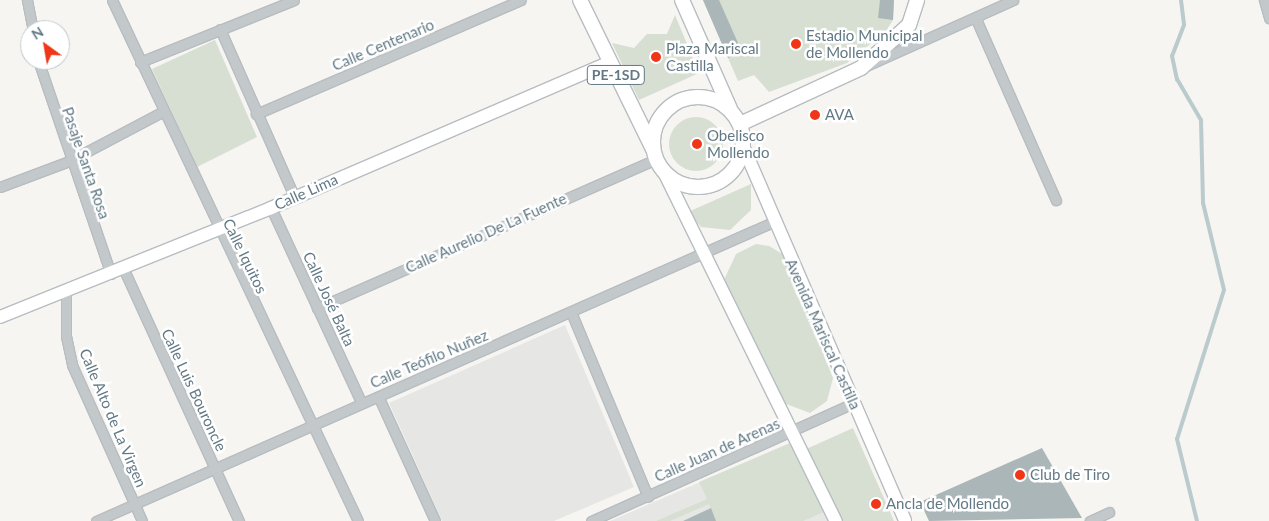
<!DOCTYPE html>
<html>
<head>
<meta charset="utf-8">
<style>
  body { margin:0 }
  #map { position:relative; width:1269px; height:521px; overflow:hidden; background:#f6f5f2; font-family:Lato,sans-serif }
  div>[style] { position:absolute }
  .built>* { inset:0; background:#e6e7e5 }
  .green>* { inset:0; background:#d7ded2 }
  .round { border-radius:50% }
  .stream>* { height:4px; margin:-2px; padding:0 2px; transform-origin:2px; border-radius:2px; background:#bbcacd }
  .building>* { inset:0; background:#abb6b9 }
  .roads { filter:drop-shadow(1px 0 #b7bdc1) drop-shadow(-1px 0 #b7bdc1) drop-shadow(0 1px #b7bdc1) drop-shadow(0 -1px #b7bdc1) }
  .street>* { height:9px; margin:-4.5px; padding:0 4.5px; transform-origin:4.5px; border-radius:4.5px; background:#c3c8ca }
  .secondary>* { height:12px; margin:-6px; padding:0 6px; transform-origin:6px; border-radius:6px; background:#fff }
  .primary>* { height:14px; margin:-7px; padding:0 7px; transform-origin:7px; border-radius:7px; background:#fff }
  .primary>.ring { margin:-7px; padding:0; box-sizing:content-box; background:none; border:14px solid #fff; border-radius:50% }
  .dots>* { width:14px; height:14px; translate:-50% -50%; box-sizing:border-box; border:2px solid #fff; border-radius:50% }
  span { translate:-50% -50%; white-space:nowrap; text-align:center; line-height:1.15; -webkit-text-stroke:5px #fff; paint-order:stroke }
  .shield-label span { padding:1px 4px; background:#fff; border:1px solid; border-radius:4px; -webkit-text-stroke-width:0 }
  .shield-label { font-size:14px; color:#627985; font-weight:700 }
  .poi-label { font-size:15px; color:#627985 }
  .left { translate:0 -50%; text-align:left }
  .street-label { font-size:15px; color:#627985 }
  .north { position:absolute; left:20px; top:20px; width:50px; height:50px; box-sizing:border-box; background:#fff; border:1px solid #c0c9ce; border-radius:50%; rotate:328deg; font-size:14px; font-weight:700; line-height:20px; text-align:center; color:#627985 }
  .north::after { content:''; display:block; margin:auto; width:18px; height:22px; background:#f13617; clip-path:polygon(50% 0,100% 100%,50% 72%,0 100%) }
</style>
</head>
<body>
<div id="map">
  <div class="built">
    <i style="clip-path:polygon(565px 325px,634px 487px,554px 521px,442px 521px,389px 403px)"></i>
    <i style="clip-path:polygon(795px 441px,832px 521px,610px 521px)"></i>
  </div>
  <div class="green">
    <i style="clip-path:polygon(703px 0,894px 0,893px 20px,886px 31px,847px 63px,769px 92px,754px 75px,738px 81px)"></i>
    <i style="clip-path:polygon(675px 15px,699px 73px,639px 100px,612px 43px,634px 48px,647px 34px,667px 34px)"></i>
    <i style="clip-path:polygon(215px 40px,257px 137px,197px 167px,152px 69px)"></i>
    <i class="round" style="left:669px;top:117px;width:54px;height:54px"></i>
    <i style="clip-path:polygon(751px 184px,751px 210px,730px 230px,701px 227px,688px 212px)"></i>
    <i style="clip-path:polygon(756px 244px,769px 246px,784px 255px,833px 378px,827px 401px,810px 413px,781px 402px,723px 282px,736px 254px)"></i>
    <i style="clip-path:polygon(853px 428px,894px 521px,840px 521px,804px 450px)"></i>
    <i style="clip-path:polygon(795px 441px,826px 511px,803px 521px,716px 521px,709px 504px,670px 521px,656px 521px,707px 499px,699px 482px)"></i>
  </div>
  <div class="stream">
    <i style="left:1181px;top:0;width:25px;rotate:83deg"></i>
    <i style="left:1184px;top:25px;width:33px;rotate:111deg"></i>
    <i style="left:1172px;top:56px;width:24px;rotate:78deg"></i>
    <i style="left:1177px;top:79px;width:48px;rotate:59.7deg"></i>
    <i style="left:1201px;top:120px;width:83px;rotate:88.6deg"></i>
    <i style="left:1203px;top:203px;width:89px;rotate:76.4deg"></i>
    <i style="left:1224px;top:290px;width:156px;rotate:107.5deg"></i>
    <i style="left:1177px;top:439px;width:84px;rotate:76.3deg"></i>
  </div>
  <div class="building">
    <i style="clip-path:polygon(703px 0,719px 0,742px 52px,728px 58px)"></i>
    <i style="clip-path:polygon(880px 0,894px 0,893px 20px,878px 18px)"></i>
    <i style="clip-path:polygon(1042px 448px,1082px 518px,929px 521px,920px 502px)"></i>
    <i style="clip-path:polygon(711px 508px,716px 521px,683px 521px)"></i>
  </div>
  <div class="roads">
    <div class="street">
      <i style="left:27px;top:0;width:31px;rotate:79deg"></i>
      <i style="left:112px;top:0;width:576px;rotate:64.72deg"></i>
      <i style="left:1264px;top:0;width:19px;rotate:74deg"></i>
      <i style="left:976px;top:19px;width:198px;rotate:66.2deg"></i>
      <i style="left:220px;top:29px;width:183px;rotate:66.1deg"></i>
      <i style="left:38px;top:60px;width:226px;rotate:71.2deg"></i>
      <i style="left:140px;top:62px;width:166px;rotate:-21.9deg"></i>
      <i style="left:868px;top:65px;width:159px;rotate:-24.1deg"></i>
      <i style="left:256px;top:114px;width:288px;rotate:-23.3deg"></i>
      <i style="left:0;top:187px;width:74px;rotate:-20.6deg"></i>
      <i style="left:69px;top:161px;width:105px;rotate:-27.8deg"></i>
      <i style="left:271px;top:208px;width:214px;rotate:65.1deg"></i>
      <i style="left:124px;top:270px;width:276px;rotate:65.4deg"></i>
      <i style="left:66px;top:293px;width:43px;rotate:90deg"></i>
      <i style="left:66px;top:336px;width:30px;rotate:78deg"></i>
      <i style="left:72px;top:365px;width:171px;rotate:65.8deg"></i>
      <i style="left:317px;top:308px;width:370px;rotate:-23.7deg"></i>
      <i style="left:571px;top:312px;width:200px;rotate:67.4deg"></i>
      <i style="left:379px;top:398px;width:135px;rotate:65.5deg"></i>
      <i style="left:96px;top:521px;width:740px;rotate:-23.83deg"></i>
      <i style="left:591px;top:521px;width:288px;rotate:-24.2deg"></i>
      <i style="left:1090px;top:521px;width:21px;rotate:-25deg"></i>
    </div>
    <div class="secondary">
      <i style="left:743px;top:146px;width:408px;rotate:66.6deg"></i>
      <i style="left:664px;top:172px;width:389px;rotate:63.8deg"></i>
      <i style="left:0;top:317px;width:292px;rotate:-21.9deg"></i>
      <i style="left:271px;top:208px;width:369px;rotate:-23.3deg"></i>
    </div>
    <div class="primary">
      <i style="left:580px;top:0;width:166px;rotate:63.9deg"></i>
      <i style="left:682px;top:0;width:119px;rotate:66.2deg"></i>
      <i class="ring" style="left:653px;top:97px;width:76px;height:76px"></i>
      <i style="left:740px;top:124px;width:133px;rotate:-24.8deg"></i>
      <i style="left:861px;top:68px;width:64px;rotate:-41.9deg"></i>
      <i style="left:909px;top:25px;width:26px;rotate:-72deg"></i>
    </div>
  </div>
  <div class="dots">
    <i style="left:796px;top:44px;background:#f13617"></i>
    <i style="left:656px;top:57px;background:#f13617"></i>
    <i style="left:815px;top:115px;background:#f13617"></i>
    <i style="left:697px;top:144px;background:#f13617"></i>
    <i style="left:1020px;top:475px;background:#f13617"></i>
    <i style="left:876px;top:504px;background:#f13617"></i>
  </div>
  <div class="shield-label">
    <span style="left:616px;top:75px">PE-1SD</span>
  </div>
  <div class="poi-label">
    <span class="left" style="left:806px;top:44px">Estadio Municipal<br>de Mollendo</span>
    <span class="left" style="left:666px;top:57px">Plaza Mariscal<br>Castilla</span>
    <span class="left" style="left:825px;top:115px">AVA</span>
    <span class="left" style="left:707px;top:144px">Obelisco<br>Mollendo</span>
    <span class="left" style="left:1030px;top:475px">Club de Tiro</span>
    <span class="left" style="left:886px;top:504px">Ancla de Mollendo</span>
  </div>
  <div class="street-label">
    <span style="left:383px;top:45px;rotate:-23deg">Calle Centenario</span>
    <span style="left:86px;top:163px;rotate:71deg">Pasaje Santa Rosa</span>
    <span style="left:306px;top:192px;rotate:-24deg">Calle Lima</span>
    <span style="left:486px;top:233px;rotate:-24deg">Calle Aurelio De La Fuente</span>
    <span style="left:245px;top:256px;rotate:64deg">Calle Iquitos</span>
    <span style="left:329px;top:299px;rotate:65deg">Calle José Balta</span>
    <span style="left:823px;top:334px;rotate:66deg">Avenida Mariscal Castilla</span>
    <span style="left:429px;top:359px;rotate:-23deg">Calle Teófilo Nuñez</span>
    <span style="left:194px;top:390px;rotate:65deg">Calle Luis Bouroncle</span>
    <span style="left:113px;top:418px;rotate:67deg">Calle Alto de La Virgen</span>
    <span style="left:717px;top:450px;rotate:-24deg">Calle Juan de Arenas</span>
  </div>
  <div class="north">N</div>
</div>
</body>
</html>
